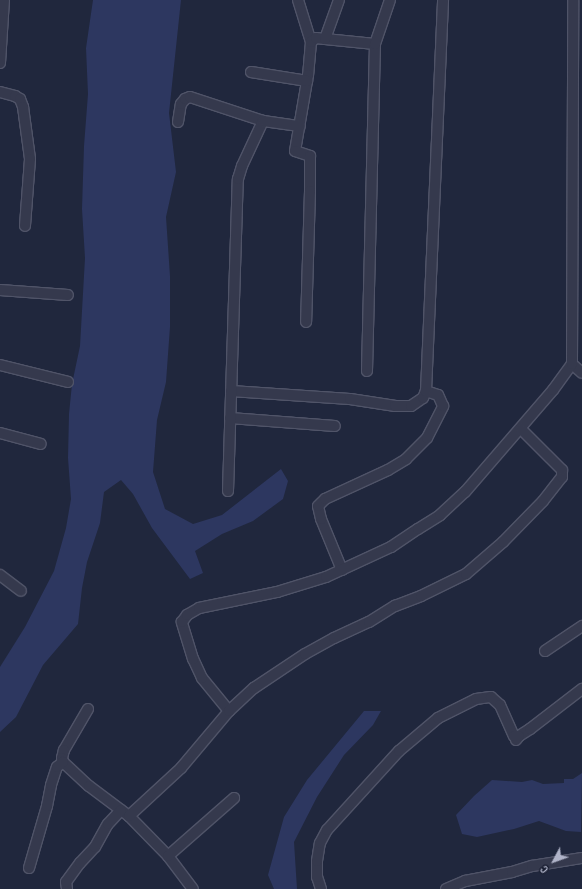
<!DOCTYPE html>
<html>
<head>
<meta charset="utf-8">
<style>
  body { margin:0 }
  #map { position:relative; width:582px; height:889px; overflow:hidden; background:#20273d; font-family:"Sofia Sans Condensed",sans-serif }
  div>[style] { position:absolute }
  .water>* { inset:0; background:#2d3760 }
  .roads { filter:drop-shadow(1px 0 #505468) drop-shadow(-1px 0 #505468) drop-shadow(0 1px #505468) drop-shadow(0 -1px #505468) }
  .minor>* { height:10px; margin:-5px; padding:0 5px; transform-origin:5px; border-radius:5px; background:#35394d }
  span { translate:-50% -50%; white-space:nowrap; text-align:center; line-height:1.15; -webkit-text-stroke:3px #1a1f32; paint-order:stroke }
  .north { position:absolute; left:534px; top:841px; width:40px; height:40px; -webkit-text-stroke:3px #1a1f32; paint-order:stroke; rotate:229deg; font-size:11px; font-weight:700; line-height:16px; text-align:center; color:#b0b4c9 }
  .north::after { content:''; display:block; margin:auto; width:14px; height:18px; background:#b0b4c9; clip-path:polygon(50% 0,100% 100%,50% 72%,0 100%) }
</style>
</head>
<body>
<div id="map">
  <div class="water">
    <i style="clip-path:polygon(93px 0,181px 0,169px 113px,176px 172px,166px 217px,170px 276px,170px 327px,166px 382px,157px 420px,153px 472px,165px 509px,193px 524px,222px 515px,281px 469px,288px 481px,283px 499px,253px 521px,222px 534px,195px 551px,203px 573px,190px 579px,152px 528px,133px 494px,121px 480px,104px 492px,100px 523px,87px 562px,82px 588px,78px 624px,43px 665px,16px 717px,0 732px,0 667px,25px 627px,54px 571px,66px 528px,71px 499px,68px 458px,69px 414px,72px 384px,80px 346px,85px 258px,82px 209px,84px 146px,88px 94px,86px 48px)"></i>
    <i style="clip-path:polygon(364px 711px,381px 711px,373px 725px,344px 755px,317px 797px,294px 842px,297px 889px,274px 889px,268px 875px,284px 817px,307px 780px)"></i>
    <i style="clip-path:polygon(582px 773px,581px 832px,566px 831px,539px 821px,514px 829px,477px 837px,462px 834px,456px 815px,474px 796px,492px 780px,522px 782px,532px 780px,543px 784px,564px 783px,564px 779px,573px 779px)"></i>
  </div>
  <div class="roads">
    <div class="minor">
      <i style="left:298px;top:0;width:44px;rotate:72.8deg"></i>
      <i style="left:311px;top:42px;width:33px;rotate:95deg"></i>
      <i style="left:308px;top:75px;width:77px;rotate:99.7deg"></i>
      <i style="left:295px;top:151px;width:16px;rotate:18deg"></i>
      <i style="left:310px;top:156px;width:35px;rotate:90deg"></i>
      <i style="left:310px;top:191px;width:131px;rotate:91.7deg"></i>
      <i style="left:325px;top:39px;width:50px;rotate:5.7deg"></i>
      <i style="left:311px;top:42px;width:6px;rotate:-39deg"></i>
      <i style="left:316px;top:38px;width:9px;rotate:6deg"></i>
      <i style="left:325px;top:39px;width:41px;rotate:-70.3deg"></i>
      <i style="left:0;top:63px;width:63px;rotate:-86.4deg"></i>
      <i style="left:251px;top:72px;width:57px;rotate:9.1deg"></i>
      <i style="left:0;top:92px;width:16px;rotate:15deg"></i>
      <i style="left:15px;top:96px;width:6px;rotate:31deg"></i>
      <i style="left:20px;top:99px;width:9px;rotate:69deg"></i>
      <i style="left:23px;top:107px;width:52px;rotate:82.3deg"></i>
      <i style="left:30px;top:159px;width:67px;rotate:94.3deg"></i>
      <i style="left:178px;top:122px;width:18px;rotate:-81deg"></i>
      <i style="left:181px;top:104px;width:6px;rotate:-51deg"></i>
      <i style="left:185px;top:99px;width:5px;rotate:-22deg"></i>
      <i style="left:190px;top:97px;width:77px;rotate:18.2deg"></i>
      <i style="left:0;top:290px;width:68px;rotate:4.2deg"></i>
      <i style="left:572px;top:364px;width:13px;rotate:42deg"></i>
      <i style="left:0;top:365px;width:70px;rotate:14deg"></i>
      <i style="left:367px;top:371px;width:327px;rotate:-88.6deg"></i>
      <i style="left:375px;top:44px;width:46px;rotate:-71.2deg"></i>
      <i style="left:231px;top:391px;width:119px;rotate:3.8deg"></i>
      <i style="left:350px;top:399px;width:46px;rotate:8.8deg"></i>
      <i style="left:395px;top:406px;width:16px"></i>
      <i style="left:411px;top:406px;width:14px;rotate:-34deg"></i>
      <i style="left:423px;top:398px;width:8px;rotate:-67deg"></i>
      <i style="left:230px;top:418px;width:105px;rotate:4.4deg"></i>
      <i style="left:0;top:433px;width:42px;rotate:15deg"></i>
      <i style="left:228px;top:491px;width:312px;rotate:-88.2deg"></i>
      <i style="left:238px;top:179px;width:14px;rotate:-73deg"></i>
      <i style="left:242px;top:166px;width:50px;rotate:-65deg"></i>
      <i style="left:263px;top:121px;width:37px;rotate:8deg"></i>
      <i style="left:342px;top:570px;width:55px;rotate:-112.4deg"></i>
      <i style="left:321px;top:519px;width:13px;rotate:-103deg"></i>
      <i style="left:318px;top:506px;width:10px;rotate:-45deg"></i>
      <i style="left:325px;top:499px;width:69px;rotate:-24.7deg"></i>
      <i style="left:388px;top:470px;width:21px;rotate:-31deg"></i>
      <i style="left:406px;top:459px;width:30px;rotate:-45deg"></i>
      <i style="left:427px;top:438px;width:36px;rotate:-63deg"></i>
      <i style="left:443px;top:406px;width:12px;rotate:-114deg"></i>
      <i style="left:438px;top:395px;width:13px;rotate:-162deg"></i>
      <i style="left:426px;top:391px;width:391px;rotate:-87.5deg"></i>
      <i style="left:0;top:575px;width:26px;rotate:37deg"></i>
      <i style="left:545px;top:651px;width:45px;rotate:-34deg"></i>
      <i style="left:88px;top:709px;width:48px;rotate:120.3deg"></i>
      <i style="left:64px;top:750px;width:8px;rotate:104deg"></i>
      <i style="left:62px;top:758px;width:4px;rotate:76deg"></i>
      <i style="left:63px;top:762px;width:35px;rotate:43deg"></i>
      <i style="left:89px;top:786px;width:50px;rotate:36.9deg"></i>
      <i style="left:129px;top:816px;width:56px;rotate:45.7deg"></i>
      <i style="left:168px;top:856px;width:41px;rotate:52.9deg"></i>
      <i style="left:229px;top:711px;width:43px;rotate:-129.3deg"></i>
      <i style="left:202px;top:678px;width:21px;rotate:-115deg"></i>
      <i style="left:193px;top:659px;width:39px;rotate:-107deg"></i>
      <i style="left:182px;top:622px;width:9px;rotate:-54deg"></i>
      <i style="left:187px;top:615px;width:14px;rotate:-30deg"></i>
      <i style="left:199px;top:608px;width:80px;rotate:-11.6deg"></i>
      <i style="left:277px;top:592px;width:51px;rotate:-17deg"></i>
      <i style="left:326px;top:577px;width:72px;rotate:-24.8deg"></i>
      <i style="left:391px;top:547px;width:32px;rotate:-34deg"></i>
      <i style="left:418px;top:529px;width:26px;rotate:-32deg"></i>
      <i style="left:440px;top:515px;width:34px;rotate:-43deg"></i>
      <i style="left:465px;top:492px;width:135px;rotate:-49.2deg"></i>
      <i style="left:553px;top:390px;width:32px;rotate:-54deg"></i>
      <i style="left:572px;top:364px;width:364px;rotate:-89.8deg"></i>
      <i style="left:516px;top:740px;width:5px;rotate:-53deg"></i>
      <i style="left:519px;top:736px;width:13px;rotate:-32deg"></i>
      <i style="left:530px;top:729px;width:66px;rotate:-37.6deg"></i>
      <i style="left:129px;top:816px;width:71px;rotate:-42.7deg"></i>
      <i style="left:181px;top:768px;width:75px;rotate:-49.9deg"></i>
      <i style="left:229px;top:711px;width:34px;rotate:-43deg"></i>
      <i style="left:254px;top:688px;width:61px;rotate:-33.7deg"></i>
      <i style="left:305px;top:654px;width:33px;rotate:-29deg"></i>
      <i style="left:334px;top:638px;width:38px;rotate:-25deg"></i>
      <i style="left:369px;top:622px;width:31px;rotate:-32deg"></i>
      <i style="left:395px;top:606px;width:28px;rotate:-21deg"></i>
      <i style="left:421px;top:596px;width:50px;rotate:-26.1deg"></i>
      <i style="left:466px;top:574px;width:49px;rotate:-40.9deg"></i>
      <i style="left:503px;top:542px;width:57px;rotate:-45.7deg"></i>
      <i style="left:543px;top:501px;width:31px;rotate:-52deg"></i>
      <i style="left:562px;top:477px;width:7px;rotate:-90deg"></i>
      <i style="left:562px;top:470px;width:58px;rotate:-135deg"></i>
      <i style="left:168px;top:856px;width:88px;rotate:-41.3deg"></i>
      <i style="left:29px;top:868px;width:65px;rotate:-73.8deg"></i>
      <i style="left:47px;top:806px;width:21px;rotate:-79deg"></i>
      <i style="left:51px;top:785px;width:19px;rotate:-72deg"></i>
      <i style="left:57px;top:767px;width:8px;rotate:-40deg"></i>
      <i style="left:67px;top:889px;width:7px;rotate:-98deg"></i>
      <i style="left:66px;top:882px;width:24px;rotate:-54deg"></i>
      <i style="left:80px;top:863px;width:22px;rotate:-47deg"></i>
      <i style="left:95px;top:847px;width:26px;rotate:-61deg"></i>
      <i style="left:108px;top:824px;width:19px;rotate:-47deg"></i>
      <i style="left:321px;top:889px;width:13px;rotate:-108deg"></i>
      <i style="left:317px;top:877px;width:16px;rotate:-90deg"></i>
      <i style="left:317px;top:861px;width:18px;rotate:-81deg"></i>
      <i style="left:320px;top:843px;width:15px;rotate:-62deg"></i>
      <i style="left:327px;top:830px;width:107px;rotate:-47.7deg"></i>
      <i style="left:399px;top:751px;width:51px;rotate:-40.2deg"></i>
      <i style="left:438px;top:718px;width:42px;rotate:-26.6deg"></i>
      <i style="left:476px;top:699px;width:15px;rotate:-8deg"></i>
      <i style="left:491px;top:697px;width:12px;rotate:42deg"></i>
      <i style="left:500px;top:705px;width:34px;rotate:66deg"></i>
      <i style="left:514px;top:736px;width:5px"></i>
      <i style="left:446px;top:889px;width:21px;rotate:-23deg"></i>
      <i style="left:465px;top:881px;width:48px;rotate:-10.8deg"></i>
      <i style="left:512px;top:872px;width:21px;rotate:-17deg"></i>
      <i style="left:532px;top:866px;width:51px;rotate:-9.1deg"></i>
    </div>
  </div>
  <div class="north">С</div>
</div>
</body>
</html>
